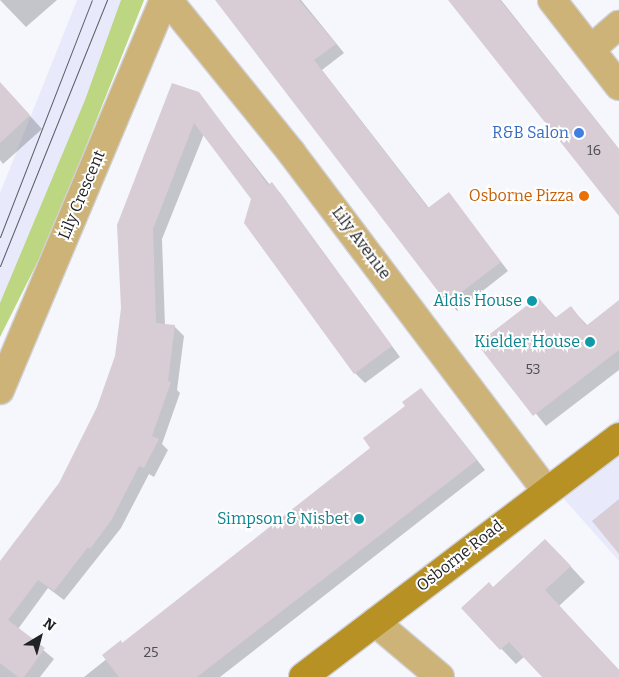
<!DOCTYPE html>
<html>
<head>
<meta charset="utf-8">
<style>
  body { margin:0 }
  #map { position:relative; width:619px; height:677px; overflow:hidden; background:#f6f7fd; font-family:Bitter,serif }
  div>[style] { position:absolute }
  .built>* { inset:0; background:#e8eafc }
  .green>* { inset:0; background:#bdd681 }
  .shadow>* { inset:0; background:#0003 }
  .building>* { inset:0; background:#d8cdd4 }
  .roads { filter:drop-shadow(1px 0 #d0d1d6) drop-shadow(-1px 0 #d0d1d6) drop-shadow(0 1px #d0d1d6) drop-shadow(0 -1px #d0d1d6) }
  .minor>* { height:28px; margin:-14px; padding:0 14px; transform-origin:14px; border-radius:14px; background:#cdb377 }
  .secondary>* { height:28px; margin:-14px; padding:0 14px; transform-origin:14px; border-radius:14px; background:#b79123 }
  .tram>* { height:1px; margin:-0.5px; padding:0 0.5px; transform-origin:0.5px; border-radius:0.5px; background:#5d5e63 }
  .dots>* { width:14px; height:14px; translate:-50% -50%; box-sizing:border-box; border:2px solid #fff; border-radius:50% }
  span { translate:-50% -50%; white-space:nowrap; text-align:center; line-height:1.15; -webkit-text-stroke:4px #fff; paint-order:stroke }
  .number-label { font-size:14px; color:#4f4d52 }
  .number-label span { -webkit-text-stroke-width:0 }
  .shop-label { font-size:16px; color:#366cbe }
  .right { translate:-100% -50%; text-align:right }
  .street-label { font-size:16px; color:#212226 }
  .food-label { font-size:16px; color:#c56008 }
  .culture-label { font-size:16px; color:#0d838f }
  .north { position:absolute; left:15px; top:612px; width:50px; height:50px; -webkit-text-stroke:4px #fff; paint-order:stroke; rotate:37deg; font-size:14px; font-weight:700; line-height:20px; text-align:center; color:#212226 }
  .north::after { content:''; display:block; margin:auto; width:18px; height:22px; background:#212226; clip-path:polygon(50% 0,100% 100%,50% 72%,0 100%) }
</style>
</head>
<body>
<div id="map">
  <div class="built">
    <i style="clip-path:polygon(77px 0,144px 0,0 337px,0 193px)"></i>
    <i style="clip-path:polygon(619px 418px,619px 561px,547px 480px)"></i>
  </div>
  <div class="green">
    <i style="clip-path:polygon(121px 0,144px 0,50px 237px,0 337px,0 303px,85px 100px)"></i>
  </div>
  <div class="shadow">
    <i style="clip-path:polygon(0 0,57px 0,26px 27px)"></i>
    <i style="clip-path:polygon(217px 0,301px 0,344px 53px,322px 70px,429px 208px,449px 193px,508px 271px,457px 311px)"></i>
    <i style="clip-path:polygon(450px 0,501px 0,619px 149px,619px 214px)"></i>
    <i style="clip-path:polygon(0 83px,42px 129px,3px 164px,0 160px)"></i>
    <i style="clip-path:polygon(198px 93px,270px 185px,281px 194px,400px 357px,365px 383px,355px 373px,245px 223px,252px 198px,204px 134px,162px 239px,165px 325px,174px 326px,184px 336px,177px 390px,180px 393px,162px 444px,168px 450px,154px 477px,149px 474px,121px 528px,64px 600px,48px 588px,18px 629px,54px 659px,40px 677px,0 677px,0 563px,60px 484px,98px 408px,117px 356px,122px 308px)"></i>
    <i style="clip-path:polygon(538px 298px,557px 319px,571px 308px,588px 326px,619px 302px,619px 370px,546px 426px,479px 344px)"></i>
    <i style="clip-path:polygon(421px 389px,485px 470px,220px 677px,84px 677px,372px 448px)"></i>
    <i style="clip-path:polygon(560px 555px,585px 582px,559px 606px,619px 670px,619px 677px,543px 677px,524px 657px,516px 664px,462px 608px,493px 589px)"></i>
  </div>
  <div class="building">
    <i style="clip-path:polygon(215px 0,299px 0,336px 44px,314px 60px,428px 208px,449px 192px,501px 262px,447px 303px)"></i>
    <i style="clip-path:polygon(448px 0,500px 0,619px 149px,619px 216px)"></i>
    <i style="clip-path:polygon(0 82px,30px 115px,0 143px)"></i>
    <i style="clip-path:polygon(172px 83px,199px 92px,268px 185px,272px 182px,392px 346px,354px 374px,244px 223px,251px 199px,194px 123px,153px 229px,156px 323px,175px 325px,168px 381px,171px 382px,152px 436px,159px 439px,144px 468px,139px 466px,112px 519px,90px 549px,88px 547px,54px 591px,38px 580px,8px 620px,45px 648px,24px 677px,18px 677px,0 663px,0 561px,59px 483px,97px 407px,115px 356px,121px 308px,117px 225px)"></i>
    <i style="clip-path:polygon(538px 297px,555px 318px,571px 306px,586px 326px,619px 300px,619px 350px,533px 416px,477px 344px)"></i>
    <i style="clip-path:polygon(421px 388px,477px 460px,197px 677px,119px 677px,102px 655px,121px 640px,122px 643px,370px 448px,363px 438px,405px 406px,402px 402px)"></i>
    <i style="clip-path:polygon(619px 499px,619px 554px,592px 521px)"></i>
    <i style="clip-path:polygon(545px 539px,571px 566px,545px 590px,619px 670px,619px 677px,542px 677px,509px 642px,500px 650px,461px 608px,489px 582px,493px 587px)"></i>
  </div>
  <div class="roads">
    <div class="minor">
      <i style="left:168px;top:0;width:196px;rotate:51deg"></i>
      <i style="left:291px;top:152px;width:424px;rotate:53deg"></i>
      <i style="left:552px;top:0;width:109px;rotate:52.1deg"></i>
      <i style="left:591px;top:49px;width:37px;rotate:-41deg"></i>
      <i style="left:0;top:390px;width:423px;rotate:-67.2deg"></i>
      <i style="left:375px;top:622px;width:85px;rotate:40.2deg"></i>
    </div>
    <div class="secondary">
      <i style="left:303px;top:677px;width:397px;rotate:-37.2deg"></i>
    </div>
  </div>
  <div class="tram">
    <i style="left:0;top:237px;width:254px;rotate:-68.8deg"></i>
    <i style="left:0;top:266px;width:287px;rotate:-68.1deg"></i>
  </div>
  <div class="dots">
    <i style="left:579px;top:133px;background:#3f7fe0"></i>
    <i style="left:584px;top:196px;background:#e8710a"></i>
    <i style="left:532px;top:301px;background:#0f9aa8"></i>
    <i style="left:590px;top:342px;background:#0f9aa8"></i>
    <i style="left:359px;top:519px;background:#0f9aa8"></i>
  </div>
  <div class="number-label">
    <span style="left:594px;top:151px">16</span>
    <span style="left:533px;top:370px">53</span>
    <span style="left:151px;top:653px">25</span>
  </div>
  <div class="shop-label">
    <span class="right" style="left:569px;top:133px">R&amp;B Salon</span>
  </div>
  <div class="street-label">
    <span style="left:82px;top:195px;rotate:-67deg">Lily Crescent</span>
    <span style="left:361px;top:243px;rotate:53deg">Lily Avenue</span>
    <span style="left:460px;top:556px;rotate:-38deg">Osborne Road</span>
  </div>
  <div class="food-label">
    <span class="right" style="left:574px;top:196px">Osborne Pizza</span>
  </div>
  <div class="culture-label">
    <span class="right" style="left:522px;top:301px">Aldis House</span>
    <span class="right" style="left:580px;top:342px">Kielder House</span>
    <span class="right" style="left:349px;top:519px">Simpson &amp; Nisbet</span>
  </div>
  <div class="north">N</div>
</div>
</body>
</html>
